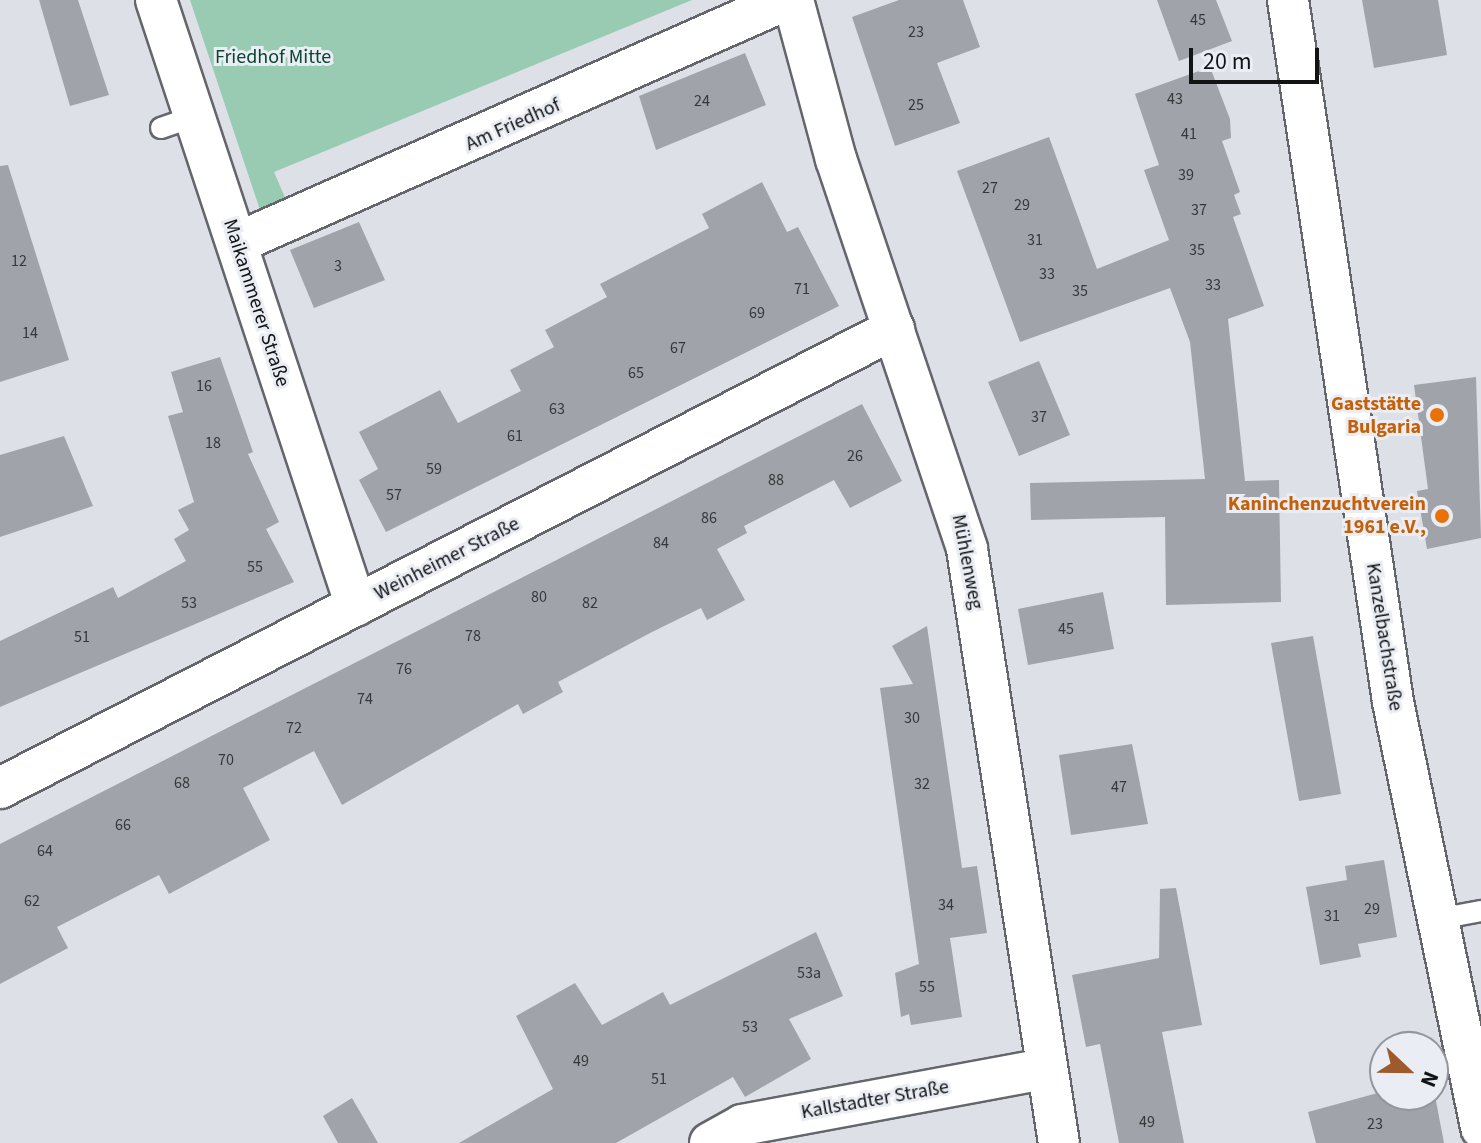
<!DOCTYPE html>
<html>
<head>
<meta charset="utf-8">
<style>
  body { margin:0 }
  #map { position:relative; width:1481px; height:1143px; overflow:hidden; background:#dde1e7; font-family:"Source Sans 3",sans-serif }
  div>[style] { position:absolute }
  .green>* { inset:0; background:#98cbb2 }
  .building>* { inset:0; background:#a0a4aa }
  .roads { filter:drop-shadow(2px 0 #63666b) drop-shadow(-2px 0 #63666b) drop-shadow(0 2px #63666b) drop-shadow(0 -2px #63666b) }
  .lane>* { height:20px; margin:-10px; padding:0 10px; transform-origin:10px; border-radius:10px; background:#fff }
  .street>* { height:40px; margin:-20px; padding:0 20px; transform-origin:20px; border-radius:20px; background:#fff }
  .dots>* { width:22px; height:22px; translate:-50% -50%; box-sizing:border-box; border:4px solid #eaeef4; border-radius:50% }
  span { translate:-50% -50%; white-space:nowrap; text-align:center; line-height:1.15; -webkit-text-stroke:6px #eaeef4; paint-order:stroke }
  .number-label { font-size:16px; color:#35373a }
  .number-label span { -webkit-text-stroke-width:0 }
  .park-label { font-size:20px; color:#0a452f }
  .street-label { font-size:20px; color:#111315 }
  .food-label { font-size:20px; color:#c56008; font-weight:700 }
  .right { translate:-100% -50%; text-align:right }
  .north { position:absolute; left:1369px; top:1031px; width:80px; height:80px; box-sizing:border-box; background:#eaeef4; border:2px solid #93969b; border-radius:50%; rotate:112deg; font-size:22px; font-weight:700; line-height:32px; text-align:center; color:#111315 }
  .north::after { content:''; display:block; margin:auto; width:28px; height:36px; background:#9e592c; clip-path:polygon(50% 0,100% 100%,50% 72%,0 100%) }
  .scale { position:absolute; left:1189px; top:48px; width:130px; height:36px; box-sizing:border-box; border:4px solid #111315; border-top:0; padding-left:10px; font-size:24px; line-height:28px; white-space:nowrap; color:#111315; -webkit-text-stroke:6px #eaeef4; paint-order:stroke }
</style>
</head>
<body>
<div id="map">
  <div class="green">
    <i style="clip-path:polygon(190px 0,692px 0,274px 172px,287px 202px,261px 213px)"></i>
  </div>
  <div class="building">
    <i style="clip-path:polygon(39px 0,78px 0,109px 95px,70px 106px)"></i>
    <i style="clip-path:polygon(899px 0,963px 0,980px 47px,937px 63px,960px 123px,895px 146px,852px 17px)"></i>
    <i style="clip-path:polygon(1157px 0,1216px 0,1232px 41px,1179px 61px)"></i>
    <i style="clip-path:polygon(1362px 0,1438px 0,1447px 55px,1374px 68px)"></i>
    <i style="clip-path:polygon(745px 53px,766px 105px,656px 150px,639px 96px)"></i>
    <i style="clip-path:polygon(1210px 67px,1230px 119px,1231px 138px,1222px 141px,1240px 192px,1234px 195px,1241px 214px,1233px 217px,1264px 306px,1228px 319px,1245px 481px,1279px 480px,1281px 602px,1166px 605px,1165px 517px,1031px 520px,1030px 483px,1205px 479px,1190px 342px,1170px 288px,1020px 342px,957px 171px,1049px 137px,1097px 269px,1169px 240px,1144px 170px,1159px 165px,1135px 94px)"></i>
    <i style="clip-path:polygon(8px 165px,69px 360px,0 382px,0 166px)"></i>
    <i style="clip-path:polygon(762px 182px,787px 232px,798px 227px,839px 306px,386px 532px,359px 480px,378px 469px,359px 432px,440px 390px,458px 423px,521px 391px,510px 370px,554px 347px,545px 330px,607px 297px,600px 284px,709px 228px,702px 214px)"></i>
    <i style="clip-path:polygon(359px 222px,385px 280px,314px 308px,290px 250px)"></i>
    <i style="clip-path:polygon(220px 357px,253px 452px,248px 454px,279px 522px,266px 529px,294px 582px,0 707px,0 641px,113px 587px,118px 598px,186px 561px,174px 539px,189px 530px,178px 510px,194px 502px,168px 416px,183px 412px,171px 372px)"></i>
    <i style="clip-path:polygon(1039px 361px,1070px 435px,1019px 456px,988px 382px)"></i>
    <i style="clip-path:polygon(1476px 377px,1481px 538px,1427px 549px,1417px 491px,1428px 489px,1414px 385px)"></i>
    <i style="clip-path:polygon(862px 404px,902px 481px,850px 508px,834px 480px,744px 526px,747px 533px,717px 549px,745px 600px,707px 620px,701px 608px,652px 632px,558px 682px,563px 692px,523px 714px,518px 704px,342px 805px,314px 751px,243px 788px,270px 840px,169px 894px,159px 875px,57px 927px,68px 948px,0 984px,0 844px)"></i>
    <i style="clip-path:polygon(64px 436px,93px 506px,0 537px,0 455px)"></i>
    <i style="clip-path:polygon(1103px 592px,1114px 649px,1028px 665px,1018px 609px)"></i>
    <i style="clip-path:polygon(927px 626px,962px 868px,977px 866px,987px 933px,950px 938px,962px 1017px,911px 1025px,909px 1014px,901px 1017px,895px 973px,919px 964px,880px 688px,913px 684px,892px 646px)"></i>
    <i style="clip-path:polygon(1313px 636px,1341px 794px,1299px 801px,1271px 643px)"></i>
    <i style="clip-path:polygon(1132px 744px,1148px 824px,1071px 835px,1059px 755px)"></i>
    <i style="clip-path:polygon(1384px 860px,1397px 937px,1358px 944px,1361px 957px,1320px 965px,1306px 887px,1347px 880px,1345px 866px)"></i>
    <i style="clip-path:polygon(1176px 888px,1202px 1025px,1162px 1032px,1184px 1143px,1119px 1143px,1100px 1044px,1086px 1047px,1072px 975px,1159px 958px,1160px 889px)"></i>
    <i style="clip-path:polygon(816px 932px,843px 996px,789px 1019px,811px 1059px,745px 1097px,733px 1077px,616px 1143px,459px 1143px,553px 1089px,516px 1016px,575px 983px,602px 1025px,663px 992px,670px 1005px)"></i>
    <i style="clip-path:polygon(1433px 1085px,1444px 1143px,1316px 1143px,1308px 1112px,1385px 1091px,1433px 1095px)"></i>
    <i style="clip-path:polygon(352px 1098px,378px 1143px,338px 1143px,323px 1116px)"></i>
  </div>
  <div class="roads">
    <div class="lane">
      <i style="left:161px;top:128px;width:36px;rotate:-19deg"></i>
      <i style="left:1438px;top:919px;width:44px;rotate:-10.5deg"></i>
    </div>
    <div class="street">
      <i style="left:156px;top:0;width:638px;rotate:71.74deg"></i>
      <i style="left:793px;top:0;width:165px;rotate:74.9deg"></i>
      <i style="left:836px;top:159px;width:411px;rotate:71.4deg"></i>
      <i style="left:967px;top:549px;width:601px;rotate:81.2deg"></i>
      <i style="left:1288px;top:0;width:710px;rotate:81.49deg"></i>
      <i style="left:1393px;top:702px;width:435px;rotate:78.3deg"></i>
      <i style="left:237px;top:243px;width:600px;rotate:-23.88deg"></i>
      <i style="left:0;top:788px;width:1005px;rotate:-27.18deg"></i>
      <i style="left:710px;top:1143px;width:37px;rotate:-29deg"></i>
      <i style="left:742px;top:1125px;width:308px;rotate:-10.5deg"></i>
    </div>
  </div>
  <div class="dots">
    <i style="left:1437px;top:415px;background:#e8710a"></i>
    <i style="left:1442px;top:516px;background:#e8710a"></i>
  </div>
  <div class="number-label">
    <span style="left:1198px;top:20px">45</span>
    <span style="left:916px;top:32px">23</span>
    <span style="left:1175px;top:99px">43</span>
    <span style="left:702px;top:101px">24</span>
    <span style="left:916px;top:105px">25</span>
    <span style="left:1189px;top:134px">41</span>
    <span style="left:1186px;top:175px">39</span>
    <span style="left:990px;top:188px">27</span>
    <span style="left:1022px;top:205px">29</span>
    <span style="left:1199px;top:210px">37</span>
    <span style="left:1035px;top:240px">31</span>
    <span style="left:1197px;top:250px">35</span>
    <span style="left:19px;top:261px">12</span>
    <span style="left:338px;top:266px">3</span>
    <span style="left:1047px;top:274px">33</span>
    <span style="left:1213px;top:285px">33</span>
    <span style="left:802px;top:289px">71</span>
    <span style="left:1080px;top:291px">35</span>
    <span style="left:757px;top:313px">69</span>
    <span style="left:30px;top:333px">14</span>
    <span style="left:678px;top:348px">67</span>
    <span style="left:636px;top:373px">65</span>
    <span style="left:204px;top:386px">16</span>
    <span style="left:557px;top:409px">63</span>
    <span style="left:1039px;top:417px">37</span>
    <span style="left:515px;top:436px">61</span>
    <span style="left:213px;top:443px">18</span>
    <span style="left:855px;top:456px">26</span>
    <span style="left:434px;top:469px">59</span>
    <span style="left:776px;top:480px">88</span>
    <span style="left:394px;top:495px">57</span>
    <span style="left:709px;top:518px">86</span>
    <span style="left:661px;top:543px">84</span>
    <span style="left:255px;top:567px">55</span>
    <span style="left:539px;top:597px">80</span>
    <span style="left:189px;top:603px">53</span>
    <span style="left:590px;top:603px">82</span>
    <span style="left:1066px;top:629px">45</span>
    <span style="left:473px;top:636px">78</span>
    <span style="left:82px;top:637px">51</span>
    <span style="left:404px;top:669px">76</span>
    <span style="left:365px;top:699px">74</span>
    <span style="left:912px;top:718px">30</span>
    <span style="left:294px;top:728px">72</span>
    <span style="left:226px;top:760px">70</span>
    <span style="left:182px;top:783px">68</span>
    <span style="left:922px;top:784px">32</span>
    <span style="left:1119px;top:787px">47</span>
    <span style="left:123px;top:825px">66</span>
    <span style="left:45px;top:851px">64</span>
    <span style="left:32px;top:901px">62</span>
    <span style="left:946px;top:905px">34</span>
    <span style="left:1372px;top:909px">29</span>
    <span style="left:1332px;top:916px">31</span>
    <span style="left:809px;top:973px">53a</span>
    <span style="left:927px;top:987px">55</span>
    <span style="left:750px;top:1027px">53</span>
    <span style="left:581px;top:1061px">49</span>
    <span style="left:659px;top:1079px">51</span>
    <span style="left:1147px;top:1122px">49</span>
    <span style="left:1375px;top:1124px">23</span>
  </div>
  <div class="park-label">
    <span style="left:273px;top:57px">Friedhof Mitte</span>
  </div>
  <div class="street-label">
    <span style="left:513px;top:125px;rotate:-24deg">Am Friedhof</span>
    <span style="left:256px;top:303px;rotate:72deg">Maikammerer Straße</span>
    <span style="left:447px;top:559px;rotate:-27deg">Weinheimer Straße</span>
    <span style="left:967px;top:562px;rotate:79deg">Mühlenweg</span>
    <span style="left:1384px;top:637px;rotate:81deg">Kanzelbachstraße</span>
    <span style="left:875px;top:1100px;rotate:-10deg">Kallstadter Straße</span>
  </div>
  <div class="food-label">
    <span class="right" style="left:1421px;top:416px">Gaststätte<br>Bulgaria</span>
    <span class="right" style="left:1426px;top:516px">Kaninchenzuchtverein<br>1961 e.V.,</span>
  </div>
  <div class="north">N</div>
  <div class="scale">20 m</div>
</div>
</body>
</html>
